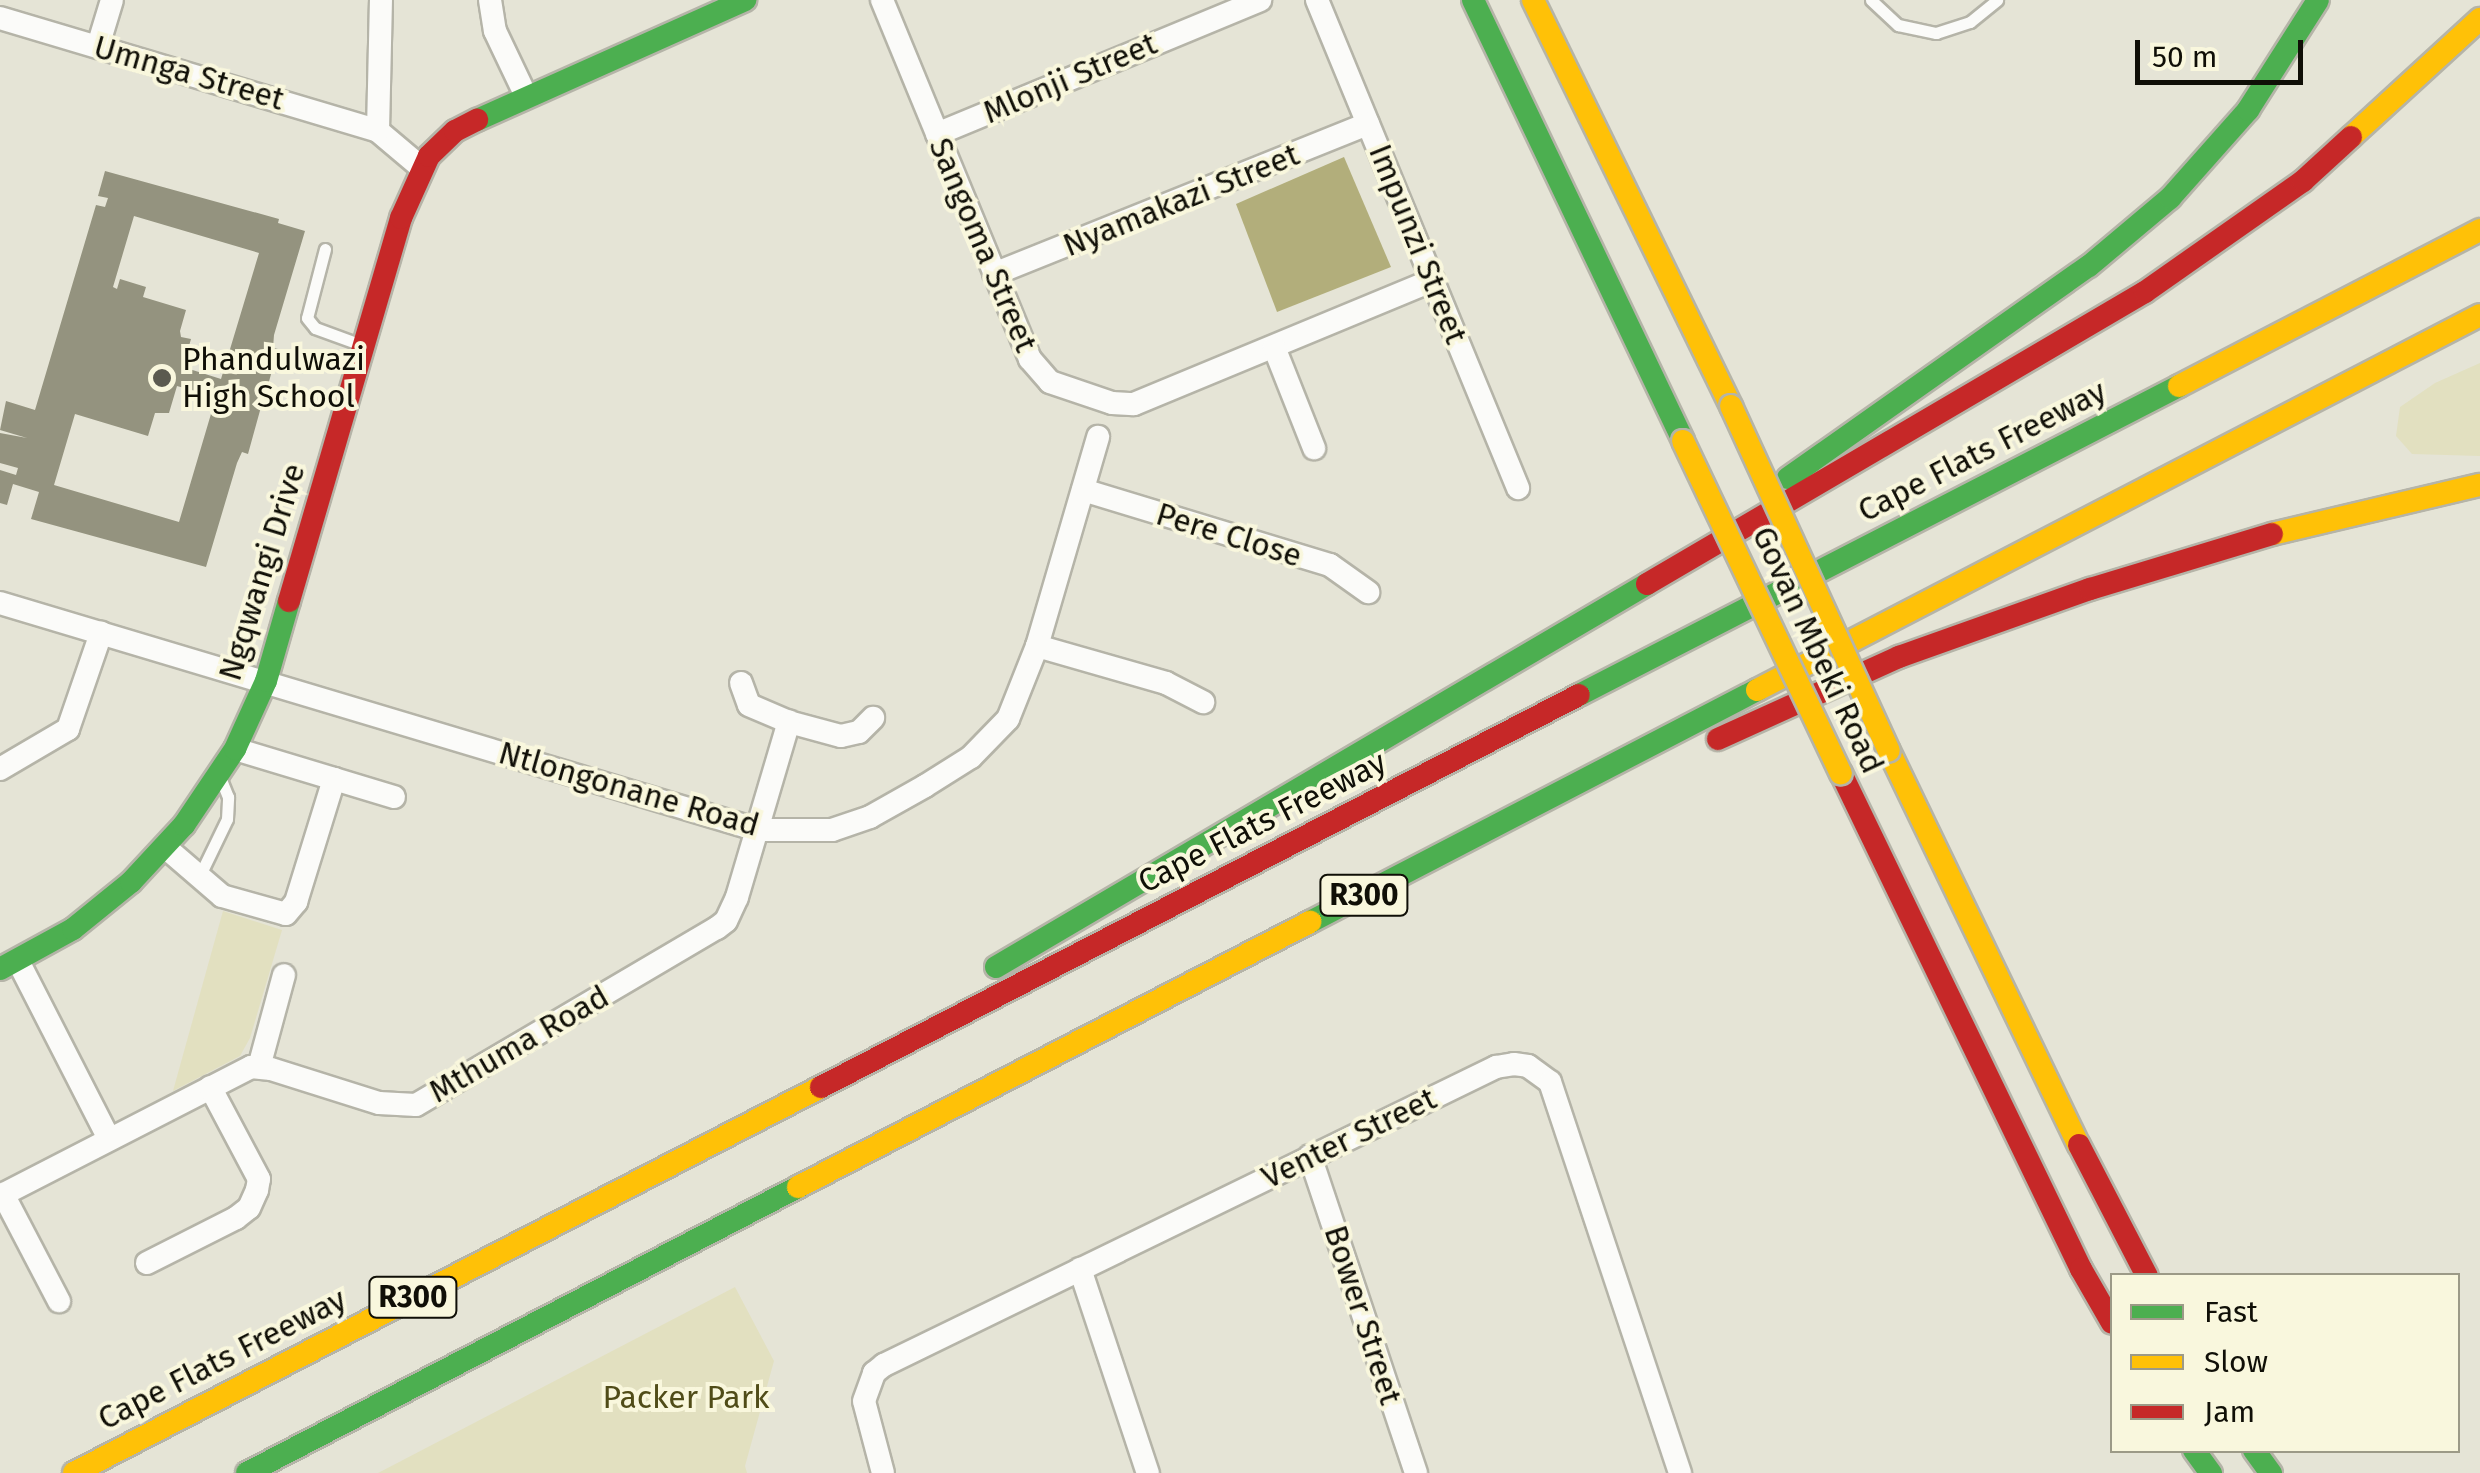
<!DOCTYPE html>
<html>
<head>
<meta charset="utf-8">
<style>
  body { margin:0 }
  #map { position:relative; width:2480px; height:1473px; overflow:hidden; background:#e5e4d6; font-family:"Fira Sans",sans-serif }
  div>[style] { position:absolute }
  .green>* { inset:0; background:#e2e0c0 }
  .water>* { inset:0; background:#b2ae7b }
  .building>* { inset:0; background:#94937f }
  .roads { filter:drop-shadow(2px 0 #b5b4a8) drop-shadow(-2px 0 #b5b4a8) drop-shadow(0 2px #b5b4a8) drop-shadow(0 -2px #b5b4a8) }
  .lane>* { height:11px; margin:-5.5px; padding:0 5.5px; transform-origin:5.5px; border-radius:5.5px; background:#fbfbf9 }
  .street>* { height:22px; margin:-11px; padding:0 11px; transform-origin:11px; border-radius:11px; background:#fbfbf9 }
  .fast>* { height:22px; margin:-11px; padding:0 11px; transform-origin:11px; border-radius:11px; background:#4caf50 }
  .slow>* { height:22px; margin:-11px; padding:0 11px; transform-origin:11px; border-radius:11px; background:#ffc107 }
  .jam>* { height:22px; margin:-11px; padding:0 11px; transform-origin:11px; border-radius:11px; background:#c62828 }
  .bridges { filter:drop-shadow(2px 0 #b5b4a8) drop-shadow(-2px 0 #b5b4a8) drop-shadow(0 2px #b5b4a8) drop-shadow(0 -2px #b5b4a8) }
  .slow-bridge>* { height:22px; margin:-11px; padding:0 11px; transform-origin:11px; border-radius:11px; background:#ffc107 }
  .dots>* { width:28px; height:28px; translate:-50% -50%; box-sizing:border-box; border:5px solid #f9f7dd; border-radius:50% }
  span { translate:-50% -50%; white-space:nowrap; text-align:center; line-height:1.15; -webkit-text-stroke:8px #f9f7dd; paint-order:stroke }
  .shield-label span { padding:2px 8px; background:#f9f7dd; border:2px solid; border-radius:8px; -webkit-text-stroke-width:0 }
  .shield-label { font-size:30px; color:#100f07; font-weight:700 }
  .street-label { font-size:32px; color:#100f07 }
  .poi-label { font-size:32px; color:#100f07 }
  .left { translate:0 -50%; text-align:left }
  .park-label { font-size:32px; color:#504c18 }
  .legend { position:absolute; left:2110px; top:1273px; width:350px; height:180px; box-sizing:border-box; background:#f9f7dd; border:2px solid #9c9a87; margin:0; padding:12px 18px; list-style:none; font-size:30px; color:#100f07 }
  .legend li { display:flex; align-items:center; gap:20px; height:50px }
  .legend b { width:50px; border:2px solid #9c9a87 }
  .scale { position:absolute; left:2135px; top:40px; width:168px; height:45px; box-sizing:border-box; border:5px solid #100f07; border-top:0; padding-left:12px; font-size:30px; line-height:35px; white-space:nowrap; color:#100f07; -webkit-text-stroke:8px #f9f7dd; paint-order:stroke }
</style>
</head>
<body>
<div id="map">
  <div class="green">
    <i style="clip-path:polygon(2480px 363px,2480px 456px,2412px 454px,2396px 436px,2400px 407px,2435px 383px)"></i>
    <i style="clip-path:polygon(223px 911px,282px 930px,250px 1038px,240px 1056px,173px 1091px)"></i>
    <i style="clip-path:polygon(735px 1287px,774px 1361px,745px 1466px,747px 1473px,378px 1473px)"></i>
  </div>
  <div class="water">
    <i style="clip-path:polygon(1344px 157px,1391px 267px,1277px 312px,1236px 204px)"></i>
  </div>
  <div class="building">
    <i style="clip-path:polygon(evenodd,105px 171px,279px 219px,278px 223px,305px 231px,274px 335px,273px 348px,278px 349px,265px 396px,270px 397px,266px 409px,261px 407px,248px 454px,242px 452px,237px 463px,206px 567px,31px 519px,39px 492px,13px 484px,7px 505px,0 503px,0 470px,16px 475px,18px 468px,0 463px,0 433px,27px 438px,0 430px,6px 401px,35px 410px,96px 205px,105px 207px,108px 198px,98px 196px,105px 171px,134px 216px,259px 253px,221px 379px,183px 367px,191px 339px,181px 337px,180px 331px,186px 310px,143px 297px,146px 287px,120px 279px,117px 289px,113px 287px,134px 216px,105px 171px,177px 386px,216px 397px,179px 522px,54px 485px,75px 414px,148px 436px,155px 413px,169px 413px,177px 386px)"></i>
  </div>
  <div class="roads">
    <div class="lane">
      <i style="left:1871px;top:0;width:37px;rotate:43deg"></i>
      <i style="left:1898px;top:25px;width:39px;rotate:12deg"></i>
      <i style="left:1936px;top:33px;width:36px;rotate:-18deg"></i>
      <i style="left:1970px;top:22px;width:35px;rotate:-39deg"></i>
      <i style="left:325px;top:249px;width:71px;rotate:104.6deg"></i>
      <i style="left:307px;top:318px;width:13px;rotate:51deg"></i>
      <i style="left:315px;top:328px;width:47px;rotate:20deg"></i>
      <i style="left:199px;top:877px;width:64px;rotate:-64.2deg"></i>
      <i style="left:227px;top:819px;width:22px;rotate:-87deg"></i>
      <i style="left:228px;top:797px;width:22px;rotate:-112deg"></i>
    </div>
    <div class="street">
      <i style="left:490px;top:0;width:31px;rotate:81deg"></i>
      <i style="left:495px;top:31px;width:72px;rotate:64.5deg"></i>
      <i style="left:882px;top:0;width:388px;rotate:67.6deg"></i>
      <i style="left:1030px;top:359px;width:30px;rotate:49deg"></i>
      <i style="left:1050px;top:382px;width:65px;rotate:18.7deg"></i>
      <i style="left:1112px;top:403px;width:22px;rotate:3deg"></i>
      <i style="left:1134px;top:404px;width:324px;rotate:-22.5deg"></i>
      <i style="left:1317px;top:0;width:528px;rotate:67.61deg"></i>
      <i style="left:0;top:18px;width:395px;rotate:16.6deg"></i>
      <i style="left:378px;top:131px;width:57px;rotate:40.1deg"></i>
      <i style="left:98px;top:46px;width:48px;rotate:-73.1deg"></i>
      <i style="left:378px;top:131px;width:131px;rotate:-88.7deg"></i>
      <i style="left:937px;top:134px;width:350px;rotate:-22.5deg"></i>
      <i style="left:994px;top:274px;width:403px;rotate:-21.9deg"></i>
      <i style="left:1274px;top:347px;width:109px;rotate:68.4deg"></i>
      <i style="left:1083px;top:490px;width:258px;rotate:16.9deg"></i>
      <i style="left:1330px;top:565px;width:47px;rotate:35.4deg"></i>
      <i style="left:0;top:603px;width:791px;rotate:16.67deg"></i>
      <i style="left:758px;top:830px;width:74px"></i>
      <i style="left:832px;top:830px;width:40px;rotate:-18.9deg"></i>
      <i style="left:870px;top:817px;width:63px;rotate:-29.4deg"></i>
      <i style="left:925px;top:786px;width:54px;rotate:-32.2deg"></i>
      <i style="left:971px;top:757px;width:53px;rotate:-45.8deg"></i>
      <i style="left:1008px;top:719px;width:79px;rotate:-68.3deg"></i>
      <i style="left:1037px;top:646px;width:218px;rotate:-73.7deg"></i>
      <i style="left:1037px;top:646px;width:134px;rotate:16deg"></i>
      <i style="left:1166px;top:683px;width:42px;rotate:27.2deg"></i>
      <i style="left:741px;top:683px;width:23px;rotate:70deg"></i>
      <i style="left:749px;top:705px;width:43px;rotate:23deg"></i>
      <i style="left:789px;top:722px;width:54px;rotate:15.1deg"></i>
      <i style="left:841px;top:736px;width:18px;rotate:-13deg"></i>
      <i style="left:859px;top:732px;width:20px;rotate:-45deg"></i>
      <i style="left:235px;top:749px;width:166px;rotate:16.8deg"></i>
      <i style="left:0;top:769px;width:79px;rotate:-30.5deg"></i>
      <i style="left:68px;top:729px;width:102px;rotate:-71deg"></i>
      <i style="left:165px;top:847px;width:75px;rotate:40.7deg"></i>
      <i style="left:222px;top:896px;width:66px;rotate:15.7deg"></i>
      <i style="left:286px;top:914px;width:16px;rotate:-50deg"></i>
      <i style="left:296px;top:902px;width:129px;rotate:-72.8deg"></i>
      <i style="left:18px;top:961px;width:198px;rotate:62.9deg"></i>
      <i style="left:259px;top:1067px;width:95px;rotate:-74.8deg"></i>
      <i style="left:1310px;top:1156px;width:334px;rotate:71.5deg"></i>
      <i style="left:3px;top:1194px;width:121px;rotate:62.4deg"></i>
      <i style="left:0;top:1196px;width:282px;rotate:-27.2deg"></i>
      <i style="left:251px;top:1067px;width:20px;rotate:6deg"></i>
      <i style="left:271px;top:1069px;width:113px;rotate:17.5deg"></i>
      <i style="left:379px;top:1103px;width:37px;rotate:3deg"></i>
      <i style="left:416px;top:1105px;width:349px;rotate:-30.5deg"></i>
      <i style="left:717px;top:928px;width:11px;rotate:-38deg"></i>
      <i style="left:726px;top:921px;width:26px;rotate:-65deg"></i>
      <i style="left:737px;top:897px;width:183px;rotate:-73.5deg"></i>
      <i style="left:147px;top:1263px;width:100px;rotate:-26.8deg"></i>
      <i style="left:236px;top:1218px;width:16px;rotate:-38deg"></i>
      <i style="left:249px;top:1208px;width:20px;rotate:-66deg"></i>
      <i style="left:257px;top:1190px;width:11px;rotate:-80deg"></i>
      <i style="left:259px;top:1179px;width:104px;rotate:-118deg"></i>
      <i style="left:1080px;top:1269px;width:215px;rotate:71.6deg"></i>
      <i style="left:883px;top:1473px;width:74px;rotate:-104.8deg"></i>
      <i style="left:864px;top:1401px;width:30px;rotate:-70deg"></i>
      <i style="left:874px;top:1373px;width:13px;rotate:-39deg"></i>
      <i style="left:884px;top:1365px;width:681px;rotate:-25.96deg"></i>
      <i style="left:1496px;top:1067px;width:18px;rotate:-9deg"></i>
      <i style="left:1514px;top:1064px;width:14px;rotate:8deg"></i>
      <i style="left:1528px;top:1066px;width:27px;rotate:36deg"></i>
      <i style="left:1550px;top:1082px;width:412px;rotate:71.6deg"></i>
    </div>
    <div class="fast">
      <i style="left:1473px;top:0;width:488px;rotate:64.5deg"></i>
      <i style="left:477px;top:120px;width:294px;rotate:-24.1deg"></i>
      <i style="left:1788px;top:478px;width:368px;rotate:-35.2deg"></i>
      <i style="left:2089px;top:266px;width:106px;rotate:-40deg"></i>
      <i style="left:2170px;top:198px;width:118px;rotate:-48.4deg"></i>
      <i style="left:2248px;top:110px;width:130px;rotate:-57.5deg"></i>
      <i style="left:1579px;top:695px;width:675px;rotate:-27.25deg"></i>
      <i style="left:1310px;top:922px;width:504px;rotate:-27.43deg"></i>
      <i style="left:996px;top:967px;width:755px;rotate:-30.47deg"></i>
      <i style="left:0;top:969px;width:83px;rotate:-28.7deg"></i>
      <i style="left:73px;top:929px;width:75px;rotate:-39deg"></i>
      <i style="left:131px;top:882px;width:78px;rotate:-47.1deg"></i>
      <i style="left:184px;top:825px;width:92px;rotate:-56.1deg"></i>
      <i style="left:235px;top:749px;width:75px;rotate:-65.5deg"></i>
      <i style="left:266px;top:681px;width:83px;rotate:-74deg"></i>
      <i style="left:2194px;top:1450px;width:29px;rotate:54deg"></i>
      <i style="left:2254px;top:1450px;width:29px;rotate:54deg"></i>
      <i style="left:247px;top:1473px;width:621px;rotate:-27.43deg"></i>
    </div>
    <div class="slow">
      <i style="left:1533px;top:0;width:452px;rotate:64deg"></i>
      <i style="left:2351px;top:137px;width:175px;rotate:-42.5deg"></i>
      <i style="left:2179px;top:386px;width:339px;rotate:-27.4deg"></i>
      <i style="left:2272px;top:534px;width:214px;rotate:-13.3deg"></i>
      <i style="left:1757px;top:690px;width:814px;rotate:-27.41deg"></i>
      <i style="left:1889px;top:751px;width:437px;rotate:64.3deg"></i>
      <i style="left:798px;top:1187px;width:577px;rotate:-27.37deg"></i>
      <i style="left:74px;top:1473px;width:841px;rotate:-27.33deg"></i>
    </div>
    <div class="jam">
      <i style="left:1647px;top:584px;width:577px;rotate:-30.39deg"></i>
      <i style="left:2145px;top:292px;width:193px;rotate:-35.1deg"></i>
      <i style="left:2303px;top:181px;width:65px;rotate:-42.5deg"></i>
      <i style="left:289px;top:601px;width:399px;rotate:-73.7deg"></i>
      <i style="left:401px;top:218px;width:68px;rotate:-65.7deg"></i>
      <i style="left:429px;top:156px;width:36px;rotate:-44deg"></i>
      <i style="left:455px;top:131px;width:25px;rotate:-27deg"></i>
      <i style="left:1718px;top:739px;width:199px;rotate:-24.4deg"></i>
      <i style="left:1899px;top:657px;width:203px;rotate:-19.6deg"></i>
      <i style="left:2090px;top:589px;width:190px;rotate:-16.8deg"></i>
      <i style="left:1841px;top:773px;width:551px;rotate:64.18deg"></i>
      <i style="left:2081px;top:1269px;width:62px;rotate:60.1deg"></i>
      <i style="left:821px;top:1087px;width:853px;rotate:-27.35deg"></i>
      <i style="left:2079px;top:1145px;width:148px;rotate:62.6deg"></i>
    </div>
  </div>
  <div class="bridges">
    <div class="slow-bridge">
      <i style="left:1731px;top:406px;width:379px;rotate:65.4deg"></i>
      <i style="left:1683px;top:441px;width:368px;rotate:64.6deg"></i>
    </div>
  </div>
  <div class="dots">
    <i style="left:162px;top:378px;background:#5b5a4f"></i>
  </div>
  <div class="shield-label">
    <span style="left:1364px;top:895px">R300</span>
    <span style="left:413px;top:1297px">R300</span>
  </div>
  <div class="street-label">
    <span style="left:189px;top:73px;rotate:16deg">Umnga Street</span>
    <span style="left:1070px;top:78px;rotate:-23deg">Mlonji Street</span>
    <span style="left:1181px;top:200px;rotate:-22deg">Nyamakazi Street</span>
    <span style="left:1418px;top:244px;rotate:68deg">Impunzi Street</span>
    <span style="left:983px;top:245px;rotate:67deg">Sangoma Street</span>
    <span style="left:1982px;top:451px;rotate:-27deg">Cape Flats Freeway</span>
    <span style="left:1229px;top:535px;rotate:17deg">Pere Close</span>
    <span style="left:262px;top:572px;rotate:-73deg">Ngqwangi Drive</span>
    <span style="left:1818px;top:650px;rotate:65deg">Govan Mbeki Road</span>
    <span style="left:629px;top:789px;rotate:16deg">Ntlongonane Road</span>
    <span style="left:1262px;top:822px;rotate:-27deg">Cape Flats Freeway</span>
    <span style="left:519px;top:1044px;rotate:-30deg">Mthuma Road</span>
    <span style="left:1349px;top:1138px;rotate:-26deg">Venter Street</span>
    <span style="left:1363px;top:1315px;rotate:72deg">Bower Street</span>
    <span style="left:222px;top:1359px;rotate:-27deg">Cape Flats Freeway</span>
  </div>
  <div class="poi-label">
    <span class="left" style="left:182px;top:378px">Phandulwazi<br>High School</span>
  </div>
  <div class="park-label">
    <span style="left:686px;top:1397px">Packer Park</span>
  </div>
  <ul class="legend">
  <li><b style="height:12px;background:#4caf50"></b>Fast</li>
  <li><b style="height:12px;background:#ffc107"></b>Slow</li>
  <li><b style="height:12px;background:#c62828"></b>Jam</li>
  </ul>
  <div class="scale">50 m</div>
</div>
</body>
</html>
